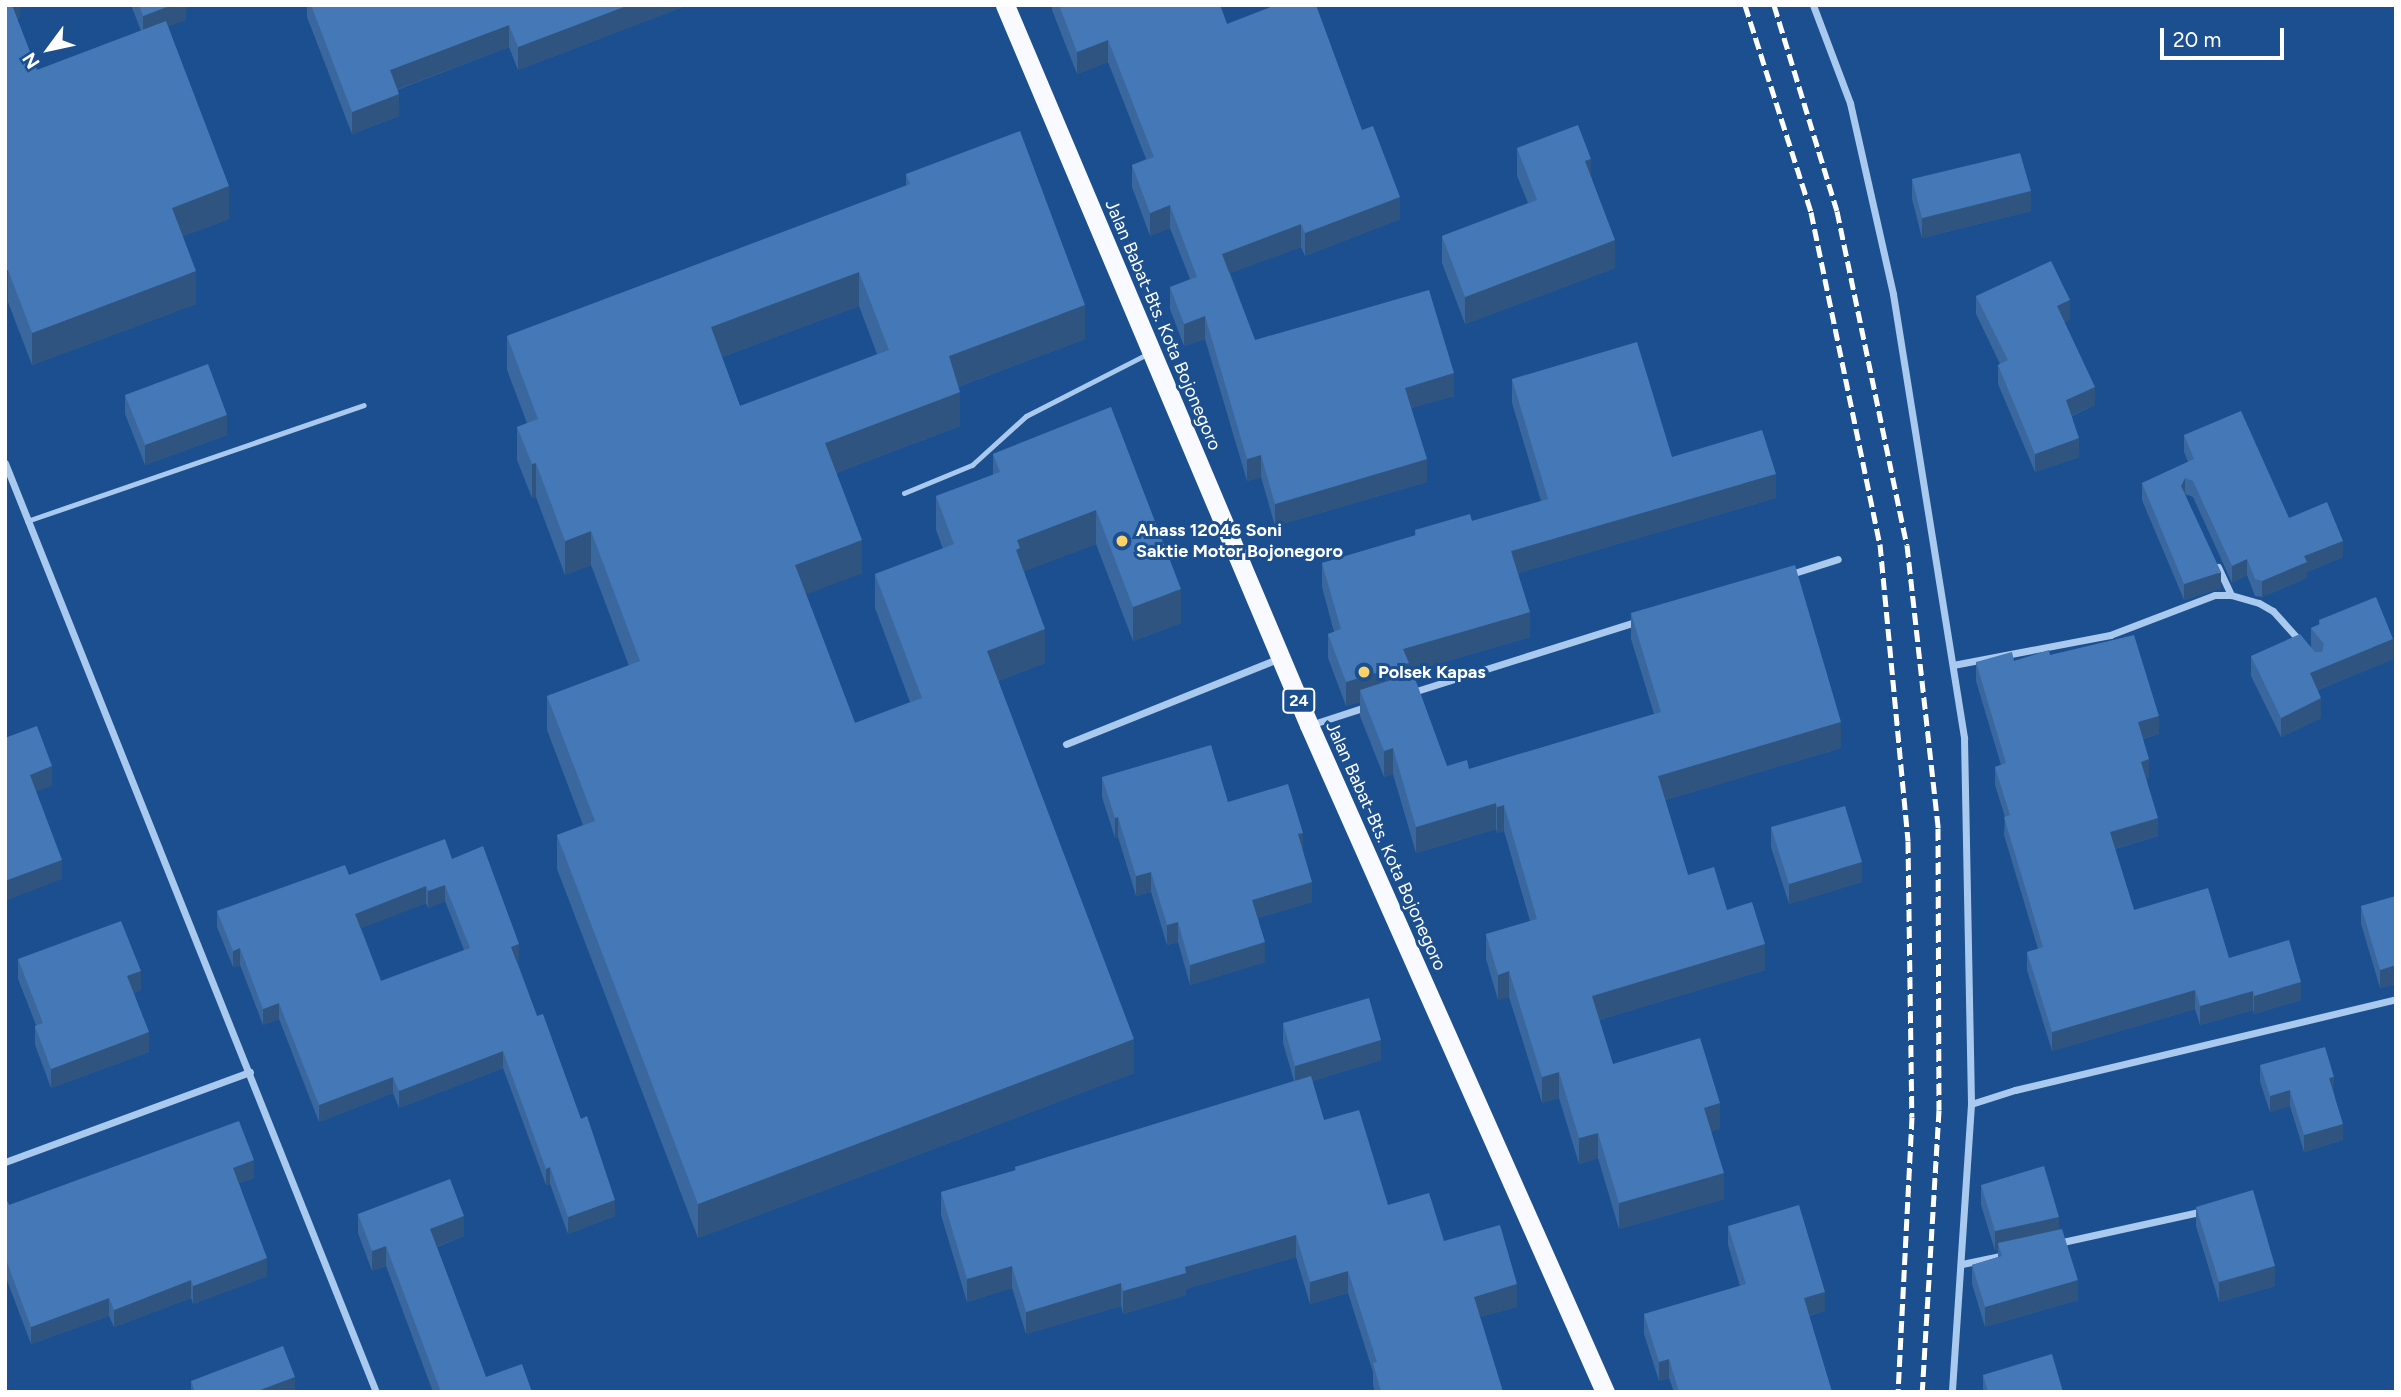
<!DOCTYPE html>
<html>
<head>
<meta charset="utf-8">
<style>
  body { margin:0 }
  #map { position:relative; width:2401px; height:1397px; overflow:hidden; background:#1b4f8f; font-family:Figtree,sans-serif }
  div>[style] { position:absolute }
  .service>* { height:5px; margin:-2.5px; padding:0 2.5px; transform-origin:2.5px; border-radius:2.5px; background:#a9c9ee }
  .minor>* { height:7px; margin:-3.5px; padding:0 3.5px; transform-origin:3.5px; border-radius:3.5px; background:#a9c9ee }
  .trunk>* { height:19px; margin:-9.5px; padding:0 9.5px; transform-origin:9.5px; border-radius:9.5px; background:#f8faff }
  .rail>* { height:5px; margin-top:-2.5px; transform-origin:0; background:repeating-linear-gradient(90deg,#fff 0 12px,transparent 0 17px) }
  .wall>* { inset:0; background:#3a679d }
  .shaded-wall>* { inset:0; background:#305480 }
  .building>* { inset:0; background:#4478b7 }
  .dots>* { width:19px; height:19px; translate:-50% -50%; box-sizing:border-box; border:4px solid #1b4f8f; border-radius:50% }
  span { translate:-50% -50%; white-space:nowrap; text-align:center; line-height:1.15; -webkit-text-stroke:6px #1b4f8f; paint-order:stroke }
  .shield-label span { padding:2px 5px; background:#1b4f8f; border:2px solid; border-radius:5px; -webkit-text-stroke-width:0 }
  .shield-label { font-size:16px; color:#fff; font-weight:700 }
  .street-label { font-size:18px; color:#fff }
  .poi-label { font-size:18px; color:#fff; font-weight:700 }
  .left { translate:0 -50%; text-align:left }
  .frame { position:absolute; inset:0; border:7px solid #fff; pointer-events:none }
  .north { position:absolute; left:14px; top:14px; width:70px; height:70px; -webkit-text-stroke:5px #1b4f8f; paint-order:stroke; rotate:237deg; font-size:19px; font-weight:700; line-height:28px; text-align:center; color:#fff }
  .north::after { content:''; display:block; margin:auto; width:24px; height:32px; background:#fff; clip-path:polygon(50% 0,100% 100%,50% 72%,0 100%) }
  .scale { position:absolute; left:2160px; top:28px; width:124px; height:32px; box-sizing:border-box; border:4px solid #fff; border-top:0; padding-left:9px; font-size:21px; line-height:24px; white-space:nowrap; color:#fff; -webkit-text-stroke:5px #1b4f8f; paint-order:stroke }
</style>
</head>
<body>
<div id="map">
  <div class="service">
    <i style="left:904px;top:493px;width:74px;rotate:-22.4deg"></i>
    <i style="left:972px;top:465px;width:73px;rotate:-42.2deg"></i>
    <i style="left:1026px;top:416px;width:138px;rotate:-27.1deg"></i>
    <i style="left:27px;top:521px;width:356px;rotate:-19deg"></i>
  </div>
  <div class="minor">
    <i style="left:1813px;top:5px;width:105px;rotate:69.3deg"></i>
    <i style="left:1850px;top:103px;width:196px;rotate:77.3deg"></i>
    <i style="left:1893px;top:294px;width:450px;rotate:80.9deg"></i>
    <i style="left:1964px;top:738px;width:366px;rotate:88.9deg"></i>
    <i style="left:1971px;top:1104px;width:289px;rotate:93.8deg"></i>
    <i style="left:5px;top:463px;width:1000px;rotate:68.23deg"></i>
    <i style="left:2218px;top:567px;width:31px;rotate:65deg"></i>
    <i style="left:1791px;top:574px;width:49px;rotate:-17.7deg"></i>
    <i style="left:1953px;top:665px;width:160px;rotate:-10.8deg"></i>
    <i style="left:2110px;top:635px;width:112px;rotate:-20.9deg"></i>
    <i style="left:2215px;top:595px;width:16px"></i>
    <i style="left:2231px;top:595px;width:29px;rotate:16deg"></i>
    <i style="left:2259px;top:603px;width:16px;rotate:30deg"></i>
    <i style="left:2273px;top:611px;width:40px;rotate:48deg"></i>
    <i style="left:1410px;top:693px;width:240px;rotate:-17.5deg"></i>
    <i style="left:1310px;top:725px;width:62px;rotate:-17.9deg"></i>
    <i style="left:1066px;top:744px;width:231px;rotate:-21.9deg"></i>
    <i style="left:1971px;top:1104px;width:46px;rotate:-17.7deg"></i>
    <i style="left:2015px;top:1090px;width:392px;rotate:-13.4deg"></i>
    <i style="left:5px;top:1162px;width:261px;rotate:-20.2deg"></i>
    <i style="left:2058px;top:1243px;width:149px;rotate:-12.4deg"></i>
    <i style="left:1962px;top:1264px;width:44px;rotate:-11.8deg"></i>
  </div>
  <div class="trunk">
    <i style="left:1005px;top:5px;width:782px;rotate:67.11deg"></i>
    <i style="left:1309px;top:725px;width:730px;rotate:66.07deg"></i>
  </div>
  <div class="rail">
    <i style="left:1745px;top:5px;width:217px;rotate:72.3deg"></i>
    <i style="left:1811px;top:212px;width:339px;rotate:78.3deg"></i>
    <i style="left:1880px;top:544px;width:298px;rotate:84.6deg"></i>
    <i style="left:1908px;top:841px;width:276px;rotate:89.2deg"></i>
    <i style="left:1912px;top:1117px;width:275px;rotate:92.9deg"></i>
    <i style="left:1774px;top:5px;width:215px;rotate:73deg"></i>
    <i style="left:1837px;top:211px;width:341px;rotate:78.2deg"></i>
    <i style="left:1907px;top:545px;width:285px;rotate:83.7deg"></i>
    <i style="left:1938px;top:828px;width:282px;rotate:89.8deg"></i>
    <i style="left:1939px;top:1110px;width:283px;rotate:93.4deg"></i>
  </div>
  <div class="wall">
    <i style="clip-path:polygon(5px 5px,20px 5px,20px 17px,17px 19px,37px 70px,141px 31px,131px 5px,186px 5px,186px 20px,168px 26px,229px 219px,183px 236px,196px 304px,32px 365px,8px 302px,5px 303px)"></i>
    <i style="clip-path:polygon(307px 5px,461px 5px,461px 7px,685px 5px,685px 6px,518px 70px,509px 47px,397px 90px,399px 116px,352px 134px,307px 17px)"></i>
    <i style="clip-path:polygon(1052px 5px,1220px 5px,1227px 24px,1362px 130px,1400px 219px,1305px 256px,1301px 247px,1230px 273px,1255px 340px,1454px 396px,1411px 408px,1427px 482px,1275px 526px,1261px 477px,1247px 481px,1205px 339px,1184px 346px,1170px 309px,1170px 287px,1190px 279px,1170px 228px,1150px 236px,1132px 187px,1132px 165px,1146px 159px,1108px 62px,1077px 74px,1052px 10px)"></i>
    <i style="clip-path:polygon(1517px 148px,1591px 176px,1615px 268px,1465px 324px,1442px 263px,1442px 236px,1528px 203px,1517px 176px)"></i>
    <i style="clip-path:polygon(evenodd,906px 174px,1085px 339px,958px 387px,960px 426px,836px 473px,862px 573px,806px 594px,855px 723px,910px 702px,875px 608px,875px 574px,943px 549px,936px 530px,936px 496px,993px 475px,993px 454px,1111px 407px,1181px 623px,1133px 641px,1096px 544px,1024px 571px,1045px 663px,998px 681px,1134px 1073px,698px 1238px,557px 869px,557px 835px,583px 825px,547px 730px,547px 696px,629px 666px,591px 565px,565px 575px,536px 497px,532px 498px,517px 460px,517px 427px,527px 423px,507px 370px,507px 336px,906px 186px,906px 174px,859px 306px,877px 354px,740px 406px,722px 357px,859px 306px)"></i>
    <i style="clip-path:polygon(1912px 179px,2031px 211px,1922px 238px,1912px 199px)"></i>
    <i style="clip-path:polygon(1976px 296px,2070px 319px,2064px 322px,2095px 405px,2072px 416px,2079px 457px,2035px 472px,1998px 384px,1998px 365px,2000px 364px,1976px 314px)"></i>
    <i style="clip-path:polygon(1512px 379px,1672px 457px,1776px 498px,1518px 573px,1530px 637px,1409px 672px,1409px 675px,1447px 766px,1469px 769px,1654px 714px,1631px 639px,1631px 613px,1841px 748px,1665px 800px,1688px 875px,1727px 910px,1765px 970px,1599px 1020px,1613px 1064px,1720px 1129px,1711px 1131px,1724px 1199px,1619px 1229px,1598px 1158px,1579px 1164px,1559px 1098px,1542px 1103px,1509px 997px,1498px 1000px,1486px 959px,1486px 934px,1530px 921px,1504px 831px,1497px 833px,1496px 829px,1416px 853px,1393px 774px,1384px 777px,1360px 716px,1360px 702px,1346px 706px,1328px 658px,1328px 634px,1334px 632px,1322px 587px,1322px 563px,1415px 536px,1415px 530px,1472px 521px,1541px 501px,1512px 403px)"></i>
    <i style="clip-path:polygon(125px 395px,227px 435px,145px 465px,125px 414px)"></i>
    <i style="clip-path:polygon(2184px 435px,2289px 518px,2343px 557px,2307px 572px,2307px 578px,2262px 597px,2255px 596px,2247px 575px,2232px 583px,2193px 497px,2185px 494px,2221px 588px,2184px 600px,2142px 500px,2142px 483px,2188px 462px,2184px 452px)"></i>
    <i style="clip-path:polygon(2319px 620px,2393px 659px,2318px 690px,2321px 718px,2281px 737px,2251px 676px,2251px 656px,2311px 647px,2311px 628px,2319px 625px)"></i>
    <i style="clip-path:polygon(2050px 655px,2159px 734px,2143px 739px,2149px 778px,2146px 778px,2158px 836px,2115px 849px,2134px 910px,2229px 958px,2301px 1000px,2254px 1014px,2253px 1010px,2200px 1025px,2195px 1009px,2052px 1051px,2027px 970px,2027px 952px,2038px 949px,2004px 835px,2005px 817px,1995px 785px,1995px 767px,2001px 765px,1976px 681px,1976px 662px,2014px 661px)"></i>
    <i style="clip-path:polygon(1102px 777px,1228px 802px,1303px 851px,1312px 902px,1258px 918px,1265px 962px,1190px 985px,1178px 942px,1167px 945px,1151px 892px,1136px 896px,1118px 837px,1115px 838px,1102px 797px)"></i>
    <i style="clip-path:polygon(1771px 827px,1862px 882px,1789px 904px,1771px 847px)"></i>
    <i style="clip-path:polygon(evenodd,452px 859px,519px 960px,517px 961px,537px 1016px,615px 1216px,568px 1234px,550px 1184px,546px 1185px,503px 1068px,399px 1108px,393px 1093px,319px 1122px,279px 1019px,263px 1025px,240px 965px,233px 967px,217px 927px,217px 911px,349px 875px,452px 859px,445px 901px,464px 950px,381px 981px,361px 928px,426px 903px,428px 908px,445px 901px)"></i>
    <i style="clip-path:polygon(2396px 896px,2396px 984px,2380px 988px,2361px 924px,2361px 906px)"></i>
    <i style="clip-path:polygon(18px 959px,141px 990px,134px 993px,149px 1052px,51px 1088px,35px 1045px,35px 1026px,36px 1025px,18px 979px)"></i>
    <i style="clip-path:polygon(1283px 1023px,1381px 1060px,1312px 1081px,1324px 1120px,1388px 1205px,1444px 1241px,1517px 1307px,1480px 1317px,1503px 1392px,1375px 1392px,1373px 1385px,1373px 1372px,1348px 1293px,1310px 1304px,1296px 1257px,1186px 1289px,1186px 1295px,1123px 1314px,1121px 1306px,1026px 1334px,1012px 1288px,967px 1302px,941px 1215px,941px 1192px,1015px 1171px,1015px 1167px,1294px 1081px,1283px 1043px)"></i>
    <i style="clip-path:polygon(2260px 1065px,2334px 1093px,2343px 1140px,2304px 1152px,2290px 1106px,2270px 1112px,2260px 1082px)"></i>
    <i style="clip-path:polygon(254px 1178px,239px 1183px,267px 1276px,193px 1304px,191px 1298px,114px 1327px,109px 1316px,31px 1344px,5px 1275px,5px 1196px,9px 1205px)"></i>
    <i style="clip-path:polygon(1981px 1185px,2059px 1229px,2078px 1300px,1985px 1327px,1972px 1284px,1972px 1265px,1998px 1257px,1998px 1250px,1995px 1251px,1981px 1205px)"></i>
    <i style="clip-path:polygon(2196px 1207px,2275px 1286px,2219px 1302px,2196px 1226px)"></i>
    <i style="clip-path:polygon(358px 1214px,464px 1236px,437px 1247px,486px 1377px,532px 1392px,433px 1392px,386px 1266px,372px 1271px,358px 1233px)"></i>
    <i style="clip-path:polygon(1728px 1226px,1825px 1311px,1809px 1316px,1832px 1392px,1674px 1392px,1669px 1378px,1659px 1381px,1644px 1334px,1644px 1314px,1740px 1286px,1728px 1245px)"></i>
    <i style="clip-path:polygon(1983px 1375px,2063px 1392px,1983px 1392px)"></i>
    <i style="clip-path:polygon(191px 1381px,295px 1392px,191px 1392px)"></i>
  </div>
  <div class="shaded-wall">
    <i style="clip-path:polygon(6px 5px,20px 5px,20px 17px,6px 23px)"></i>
    <i style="clip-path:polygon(172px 5px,186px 5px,186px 20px,143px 36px,143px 16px)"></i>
    <i style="clip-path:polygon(629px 5px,685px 5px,685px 6px,518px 70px,518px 47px)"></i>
    <i style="clip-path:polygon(509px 25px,509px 47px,390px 92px,390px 70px)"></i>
    <i style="clip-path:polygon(1108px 40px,1108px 62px,1077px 74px,1077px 52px)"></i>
    <i style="clip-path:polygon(399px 94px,399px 116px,352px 134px,352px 112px)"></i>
    <i style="clip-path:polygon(1591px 159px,1591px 186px,1585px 161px)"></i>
    <i style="clip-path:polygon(229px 186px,229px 219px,172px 240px,172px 208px)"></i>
    <i style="clip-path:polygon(2031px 191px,2031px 211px,1922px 238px,1922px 218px)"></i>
    <i style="clip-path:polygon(1400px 197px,1400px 219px,1305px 256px,1305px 233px)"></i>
    <i style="clip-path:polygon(1170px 205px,1170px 228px,1150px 236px,1150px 213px)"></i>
    <i style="clip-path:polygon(1301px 224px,1301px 247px,1222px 276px,1222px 254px)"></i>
    <i style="clip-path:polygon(1615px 240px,1615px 268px,1465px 324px,1465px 297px)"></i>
    <i style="clip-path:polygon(8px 270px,8px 302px,5px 303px,5px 271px)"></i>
    <i style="clip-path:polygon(196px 271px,196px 304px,32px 365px,32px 333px)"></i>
    <i style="clip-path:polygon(859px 272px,859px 306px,711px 361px,711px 327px)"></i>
    <i style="clip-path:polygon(2070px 300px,2070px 319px,2057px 325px,2057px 306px)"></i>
    <i style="clip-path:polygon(1085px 305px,1085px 339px,949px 390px,949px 356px)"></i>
    <i style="clip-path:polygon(1205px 316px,1205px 339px,1184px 346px,1184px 324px)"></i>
    <i style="clip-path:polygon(1454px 373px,1454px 396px,1405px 410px,1405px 388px)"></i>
    <i style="clip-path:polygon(2095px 387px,2095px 405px,2066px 418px,2066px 400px)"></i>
    <i style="clip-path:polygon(960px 392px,960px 426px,825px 477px,825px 443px)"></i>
    <i style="clip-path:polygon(227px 415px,227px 435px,145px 465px,145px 445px)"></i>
    <i style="clip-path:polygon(2079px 438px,2079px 457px,2035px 472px,2035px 454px)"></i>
    <i style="clip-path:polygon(1261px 455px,1261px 477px,1247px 481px,1247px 459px)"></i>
    <i style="clip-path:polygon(1427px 459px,1427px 482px,1275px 526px,1275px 504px)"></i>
    <i style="clip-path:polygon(536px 463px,536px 497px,532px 498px,532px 464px)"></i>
    <i style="clip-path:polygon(1776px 474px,1776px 498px,1511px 575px,1511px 551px)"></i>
    <i style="clip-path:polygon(2185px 478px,2185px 494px,2181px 486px)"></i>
    <i style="clip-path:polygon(1096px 510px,1096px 544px,1020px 573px,1016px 550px,1017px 540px)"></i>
    <i style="clip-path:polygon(591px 531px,591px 565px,565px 575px,565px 541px)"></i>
    <i style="clip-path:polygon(862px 540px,862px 573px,795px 599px,795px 565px)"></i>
    <i style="clip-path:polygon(2343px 541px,2343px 557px,2307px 572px,2307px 578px,2262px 597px,2262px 581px,2304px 556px)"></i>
    <i style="clip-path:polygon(2247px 559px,2247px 575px,2232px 583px,2232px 566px)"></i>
    <i style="clip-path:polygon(2221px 572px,2221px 588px,2184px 600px,2184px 584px)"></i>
    <i style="clip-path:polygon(1181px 589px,1181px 623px,1133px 641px,1133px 607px)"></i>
    <i style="clip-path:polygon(1530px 612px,1530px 637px,1409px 672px,1409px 688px,1360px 690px,1360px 702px,1346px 706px,1346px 682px,1403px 649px)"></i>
    <i style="clip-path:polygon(1045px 629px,1045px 663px,987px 685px,987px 651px)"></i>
    <i style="clip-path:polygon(2393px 639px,2393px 659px,2310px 693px,2310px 673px)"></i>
    <i style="clip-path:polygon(2321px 698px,2321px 718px,2281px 737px,2281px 718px)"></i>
    <i style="clip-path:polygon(2159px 716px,2159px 734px,2138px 740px,2138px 722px)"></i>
    <i style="clip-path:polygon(1841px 722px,1841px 748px,1658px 802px,1658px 776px)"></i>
    <i style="clip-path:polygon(1393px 748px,1393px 774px,1384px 777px,1384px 751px)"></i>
    <i style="clip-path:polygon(2149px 759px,2149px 778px,2141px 780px,2141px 762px)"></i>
    <i style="clip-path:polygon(52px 766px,52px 786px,30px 794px,30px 775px)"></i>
    <i style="clip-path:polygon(1496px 803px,1496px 829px,1416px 853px,1416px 827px)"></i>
    <i style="clip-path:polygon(1504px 805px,1504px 831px,1497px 833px,1497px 807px)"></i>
    <i style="clip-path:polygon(1118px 817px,1118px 837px,1115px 838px,1115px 818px)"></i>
    <i style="clip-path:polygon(2158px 818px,2158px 836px,2110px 850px,2110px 832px)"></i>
    <i style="clip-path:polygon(1303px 833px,1303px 853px,1298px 834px)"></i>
    <i style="clip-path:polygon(62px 860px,62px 879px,5px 901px,5px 881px)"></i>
    <i style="clip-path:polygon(1862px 862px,1862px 882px,1789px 904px,1789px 884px)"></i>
    <i style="clip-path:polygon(1151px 872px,1151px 892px,1136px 896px,1136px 876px)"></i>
    <i style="clip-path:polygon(1312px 882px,1312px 902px,1252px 920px,1252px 900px)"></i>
    <i style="clip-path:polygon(445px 885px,445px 901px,428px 908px,428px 891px)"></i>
    <i style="clip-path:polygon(426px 886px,426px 903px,355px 931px,355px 914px)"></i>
    <i style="clip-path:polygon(1178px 922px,1178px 942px,1167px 945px,1167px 925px)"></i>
    <i style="clip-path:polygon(1265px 942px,1265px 962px,1190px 985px,1190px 965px)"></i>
    <i style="clip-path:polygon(519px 944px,519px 960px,511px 963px,511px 947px)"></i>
    <i style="clip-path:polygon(1765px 944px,1765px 970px,1592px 1022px,1592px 996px)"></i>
    <i style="clip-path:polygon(240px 948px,240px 965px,233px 967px,233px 951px)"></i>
    <i style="clip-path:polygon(2396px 965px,2396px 984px,2380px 988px,2380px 970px)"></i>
    <i style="clip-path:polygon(141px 971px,141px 990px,127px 996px,127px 976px)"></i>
    <i style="clip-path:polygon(1509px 971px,1509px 997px,1498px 1000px,1498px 975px)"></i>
    <i style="clip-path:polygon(2301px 982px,2301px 1000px,2254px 1014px,2254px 996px)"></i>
    <i style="clip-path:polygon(2195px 990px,2195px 1009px,2052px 1051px,2052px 1032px)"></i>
    <i style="clip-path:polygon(2253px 991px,2253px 1010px,2200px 1025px,2200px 1006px)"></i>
    <i style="clip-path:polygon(279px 1003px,279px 1019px,263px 1025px,263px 1009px)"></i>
    <i style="clip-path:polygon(149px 1032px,149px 1052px,51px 1088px,51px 1069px)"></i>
    <i style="clip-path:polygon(1134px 1039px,1134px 1073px,698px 1238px,698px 1204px)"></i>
    <i style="clip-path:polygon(1381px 1040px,1381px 1060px,1295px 1086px,1295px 1066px)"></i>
    <i style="clip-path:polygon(503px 1051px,503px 1068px,399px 1108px,399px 1091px)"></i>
    <i style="clip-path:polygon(1559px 1072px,1559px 1098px,1542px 1103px,1542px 1077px)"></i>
    <i style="clip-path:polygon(393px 1077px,393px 1093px,319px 1122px,319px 1105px)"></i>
    <i style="clip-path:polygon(2334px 1077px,2334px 1093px,2329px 1094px,2329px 1078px)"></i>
    <i style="clip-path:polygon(2290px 1090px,2290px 1106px,2270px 1112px,2270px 1096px)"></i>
    <i style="clip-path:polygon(1720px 1103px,1720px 1129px,1704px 1134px,1704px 1108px)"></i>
    <i style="clip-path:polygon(2343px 1124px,2343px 1140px,2304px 1152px,2304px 1135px)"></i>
    <i style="clip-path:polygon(1598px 1133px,1598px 1158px,1579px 1164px,1579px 1138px)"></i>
    <i style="clip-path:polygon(254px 1160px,254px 1178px,233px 1185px,233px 1168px)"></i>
    <i style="clip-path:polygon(550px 1167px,550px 1184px,546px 1185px,546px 1169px)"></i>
    <i style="clip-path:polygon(1724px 1173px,1724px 1199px,1619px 1229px,1619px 1203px)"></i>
    <i style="clip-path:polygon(615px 1200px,615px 1216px,568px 1234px,568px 1217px)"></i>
    <i style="clip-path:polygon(464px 1216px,464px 1236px,430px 1249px,430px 1229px)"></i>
    <i style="clip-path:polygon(2059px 1217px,2059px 1237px,1998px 1243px,1998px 1250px,1995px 1251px,1995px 1231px)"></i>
    <i style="clip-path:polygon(1296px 1235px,1296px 1257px,1186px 1289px,1186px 1295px,1123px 1314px,1123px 1291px,1185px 1267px)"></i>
    <i style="clip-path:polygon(386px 1246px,386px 1266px,372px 1271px,372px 1251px)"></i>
    <i style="clip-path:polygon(267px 1258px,267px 1276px,193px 1304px,193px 1286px)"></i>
    <i style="clip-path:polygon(1012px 1266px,1012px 1288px,967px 1302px,967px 1279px)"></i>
    <i style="clip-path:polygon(2275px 1266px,2275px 1286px,2219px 1302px,2219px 1282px)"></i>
    <i style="clip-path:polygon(1348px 1271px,1348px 1293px,1310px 1304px,1310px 1282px)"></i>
    <i style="clip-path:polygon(191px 1280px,191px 1298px,114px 1327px,114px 1310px)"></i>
    <i style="clip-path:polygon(2078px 1280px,2078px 1300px,1985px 1327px,1985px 1307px)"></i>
    <i style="clip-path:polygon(1121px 1283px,1121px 1306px,1026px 1334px,1026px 1312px)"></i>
    <i style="clip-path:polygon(1517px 1284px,1517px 1307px,1474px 1319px,1474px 1297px)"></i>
    <i style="clip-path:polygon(1825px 1292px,1825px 1311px,1804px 1317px,1804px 1298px)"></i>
    <i style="clip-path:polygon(109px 1298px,109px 1316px,31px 1344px,31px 1327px)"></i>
    <i style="clip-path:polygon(1669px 1359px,1669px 1378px,1659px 1381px,1659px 1362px)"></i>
    <i style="clip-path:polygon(295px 1377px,295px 1392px,255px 1392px)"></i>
  </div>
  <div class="building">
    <i style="clip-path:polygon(5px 5px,12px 5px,37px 70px,166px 21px,229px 186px,172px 208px,196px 271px,32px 333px,8px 270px,5px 271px)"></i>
    <i style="clip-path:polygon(139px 5px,172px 5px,143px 16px)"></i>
    <i style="clip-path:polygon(311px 5px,461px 5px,461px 7px,465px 5px,629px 5px,518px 47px,509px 25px,390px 70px,399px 94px,352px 112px)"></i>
    <i style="clip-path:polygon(1059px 5px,1220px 5px,1227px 24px,1276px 5px,1316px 5px,1362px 130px,1373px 126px,1400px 197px,1305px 233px,1301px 224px,1222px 254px,1255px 340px,1429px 290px,1454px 373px,1405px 388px,1427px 459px,1275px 504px,1261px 455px,1247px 459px,1205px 316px,1184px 324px,1170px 287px,1197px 277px,1170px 205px,1150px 213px,1132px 165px,1154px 157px,1108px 40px,1077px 52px)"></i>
    <i style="clip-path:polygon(1578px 125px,1591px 159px,1585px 161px,1615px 240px,1465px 297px,1442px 236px,1537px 200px,1517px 148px)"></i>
    <i style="clip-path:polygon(evenodd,1020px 131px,1085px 305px,949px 356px,960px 392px,825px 443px,862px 540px,795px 565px,855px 723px,922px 698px,875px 574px,954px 544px,936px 496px,1000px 472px,993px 454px,1111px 407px,1181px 589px,1133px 607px,1096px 510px,1017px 540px,1020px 548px,1016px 550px,1045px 629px,987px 651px,1134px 1039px,698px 1204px,557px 835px,595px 821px,547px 696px,640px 661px,591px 531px,565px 541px,536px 463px,532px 464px,517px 427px,538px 419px,507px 336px,910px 184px,906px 174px,1020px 131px,859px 272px,889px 350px,740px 406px,711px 327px,859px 272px)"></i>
    <i style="clip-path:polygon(2020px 153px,2031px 191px,1922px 218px,1912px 179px)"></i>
    <i style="clip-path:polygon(2051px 261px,2070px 300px,2057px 306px,2095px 387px,2066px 400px,2079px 438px,2035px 454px,1998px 365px,2008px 360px,1976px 296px)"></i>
    <i style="clip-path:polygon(1637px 342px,1672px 457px,1762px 430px,1776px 474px,1511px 551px,1530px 612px,1403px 649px,1409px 663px,1346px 682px,1328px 634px,1341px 629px,1322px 563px,1416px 535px,1415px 530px,1470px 514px,1472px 521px,1548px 499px,1512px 379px)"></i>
    <i style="clip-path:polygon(208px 364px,227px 415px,145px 445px,125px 395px)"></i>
    <i style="clip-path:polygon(2241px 411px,2289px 518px,2327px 502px,2343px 541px,2304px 556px,2307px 562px,2262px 581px,2255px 579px,2247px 559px,2232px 566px,2193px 481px,2185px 478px,2181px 486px,2221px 572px,2184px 584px,2142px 483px,2194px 459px,2184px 435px)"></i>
    <i style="clip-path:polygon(1795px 565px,1841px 722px,1658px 776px,1688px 875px,1714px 867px,1727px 910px,1752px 902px,1765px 944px,1592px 996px,1613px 1064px,1700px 1038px,1720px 1103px,1704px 1108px,1724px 1173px,1619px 1203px,1598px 1133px,1579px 1138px,1559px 1072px,1542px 1077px,1509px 971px,1498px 975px,1486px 934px,1537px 919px,1504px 805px,1497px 807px,1496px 803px,1416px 827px,1393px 748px,1384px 751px,1360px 690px,1413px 673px,1447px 766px,1467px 760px,1469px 769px,1661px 712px,1631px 613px)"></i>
    <i style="clip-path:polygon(2376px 597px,2393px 639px,2310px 673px,2321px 698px,2281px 718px,2251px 656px,2300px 634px,2315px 652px,2322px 652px,2324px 644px,2311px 628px,2320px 624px,2319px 620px)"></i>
    <i style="clip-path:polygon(2134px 635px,2159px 716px,2138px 722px,2149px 759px,2141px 762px,2158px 818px,2110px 832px,2134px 910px,2208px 888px,2229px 958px,2289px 940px,2301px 982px,2254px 996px,2253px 991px,2200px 1006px,2195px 990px,2052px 1032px,2027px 952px,2043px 947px,2004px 817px,2010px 815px,1995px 767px,2006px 763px,1976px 662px,2012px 652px,2014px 661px,2049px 650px,2050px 655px)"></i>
    <i style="clip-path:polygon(37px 726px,52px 766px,30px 775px,62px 860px,5px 881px,5px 738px)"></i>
    <i style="clip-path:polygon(1211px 745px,1228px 802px,1288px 784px,1303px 833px,1298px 834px,1312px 882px,1252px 900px,1265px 942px,1190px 965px,1178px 922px,1167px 925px,1151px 872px,1136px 876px,1118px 817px,1115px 818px,1102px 777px)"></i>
    <i style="clip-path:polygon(1845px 806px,1862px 862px,1789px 884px,1771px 827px)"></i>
    <i style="clip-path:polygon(evenodd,445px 839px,452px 859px,483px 846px,519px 944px,511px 947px,537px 1016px,543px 1014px,581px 1119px,587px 1116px,615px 1200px,568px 1217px,550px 1167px,546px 1169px,503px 1051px,399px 1091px,393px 1077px,319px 1105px,279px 1003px,263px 1009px,240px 948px,233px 951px,217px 911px,345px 865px,349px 875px,445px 839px,445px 885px,470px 948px,381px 981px,355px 914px,426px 886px,428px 891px,445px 885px)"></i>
    <i style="clip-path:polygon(2396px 896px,2396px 965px,2380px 970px,2361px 906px)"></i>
    <i style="clip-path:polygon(121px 921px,141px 971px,127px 976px,149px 1032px,51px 1069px,35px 1026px,43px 1023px,18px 959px)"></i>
    <i style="clip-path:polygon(1369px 998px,1381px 1040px,1295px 1066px,1283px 1023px)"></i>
    <i style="clip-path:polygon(2325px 1047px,2334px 1077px,2329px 1078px,2343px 1124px,2304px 1135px,2290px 1090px,2270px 1096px,2260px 1065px)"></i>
    <i style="clip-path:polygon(1311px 1076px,1324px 1120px,1359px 1110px,1388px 1205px,1429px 1193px,1444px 1241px,1500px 1225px,1517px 1284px,1474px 1297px,1503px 1392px,1381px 1392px,1373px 1363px,1377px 1362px,1348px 1271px,1310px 1282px,1296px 1235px,1185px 1267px,1186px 1273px,1123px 1291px,1121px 1283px,1026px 1312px,1012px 1266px,967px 1279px,941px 1192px,1016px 1170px,1015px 1167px)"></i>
    <i style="clip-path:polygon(239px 1121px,254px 1160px,233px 1168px,267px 1258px,193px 1286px,191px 1280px,114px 1310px,109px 1298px,31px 1327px,5px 1257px,5px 1196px,9px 1205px)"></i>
    <i style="clip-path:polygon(2044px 1166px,2059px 1217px,1995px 1231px,1981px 1185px)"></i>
    <i style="clip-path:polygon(450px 1179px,464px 1216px,430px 1229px,486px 1377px,522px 1364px,532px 1392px,441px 1392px,386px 1246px,372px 1251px,358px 1214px)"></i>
    <i style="clip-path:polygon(2253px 1190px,2275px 1266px,2219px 1282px,2196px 1207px)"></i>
    <i style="clip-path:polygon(1799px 1205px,1825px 1292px,1804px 1298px,1832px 1392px,1679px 1392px,1669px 1359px,1659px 1362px,1644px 1314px,1746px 1284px,1728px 1226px)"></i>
    <i style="clip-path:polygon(2062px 1229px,2078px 1280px,1985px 1307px,1972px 1265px,2002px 1256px,1998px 1243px)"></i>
    <i style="clip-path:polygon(283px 1346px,295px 1377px,255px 1392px,195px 1392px,191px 1381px)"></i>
    <i style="clip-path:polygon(2052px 1354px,2063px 1392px,1988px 1392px,1983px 1375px)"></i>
  </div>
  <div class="dots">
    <i style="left:1122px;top:541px;background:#ffd166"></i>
    <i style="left:1364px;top:672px;background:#ffd166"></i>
  </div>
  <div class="shield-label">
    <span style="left:1299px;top:701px">24</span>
  </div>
  <div class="street-label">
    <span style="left:1163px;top:325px;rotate:67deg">Jalan Babat-Bts. Kota Bojonegoro</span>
    <span style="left:1386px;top:846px;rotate:66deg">Jalan Babat-Bts. Kota Bojonegoro</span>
  </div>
  <div class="poi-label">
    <span class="left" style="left:1136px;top:541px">Ahass 12046 Soni<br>Saktie Motor Bojonegoro</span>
    <span class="left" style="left:1378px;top:672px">Polsek Kapas</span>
  </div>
  <div class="frame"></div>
  <div class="north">N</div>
  <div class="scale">20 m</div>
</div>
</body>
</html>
